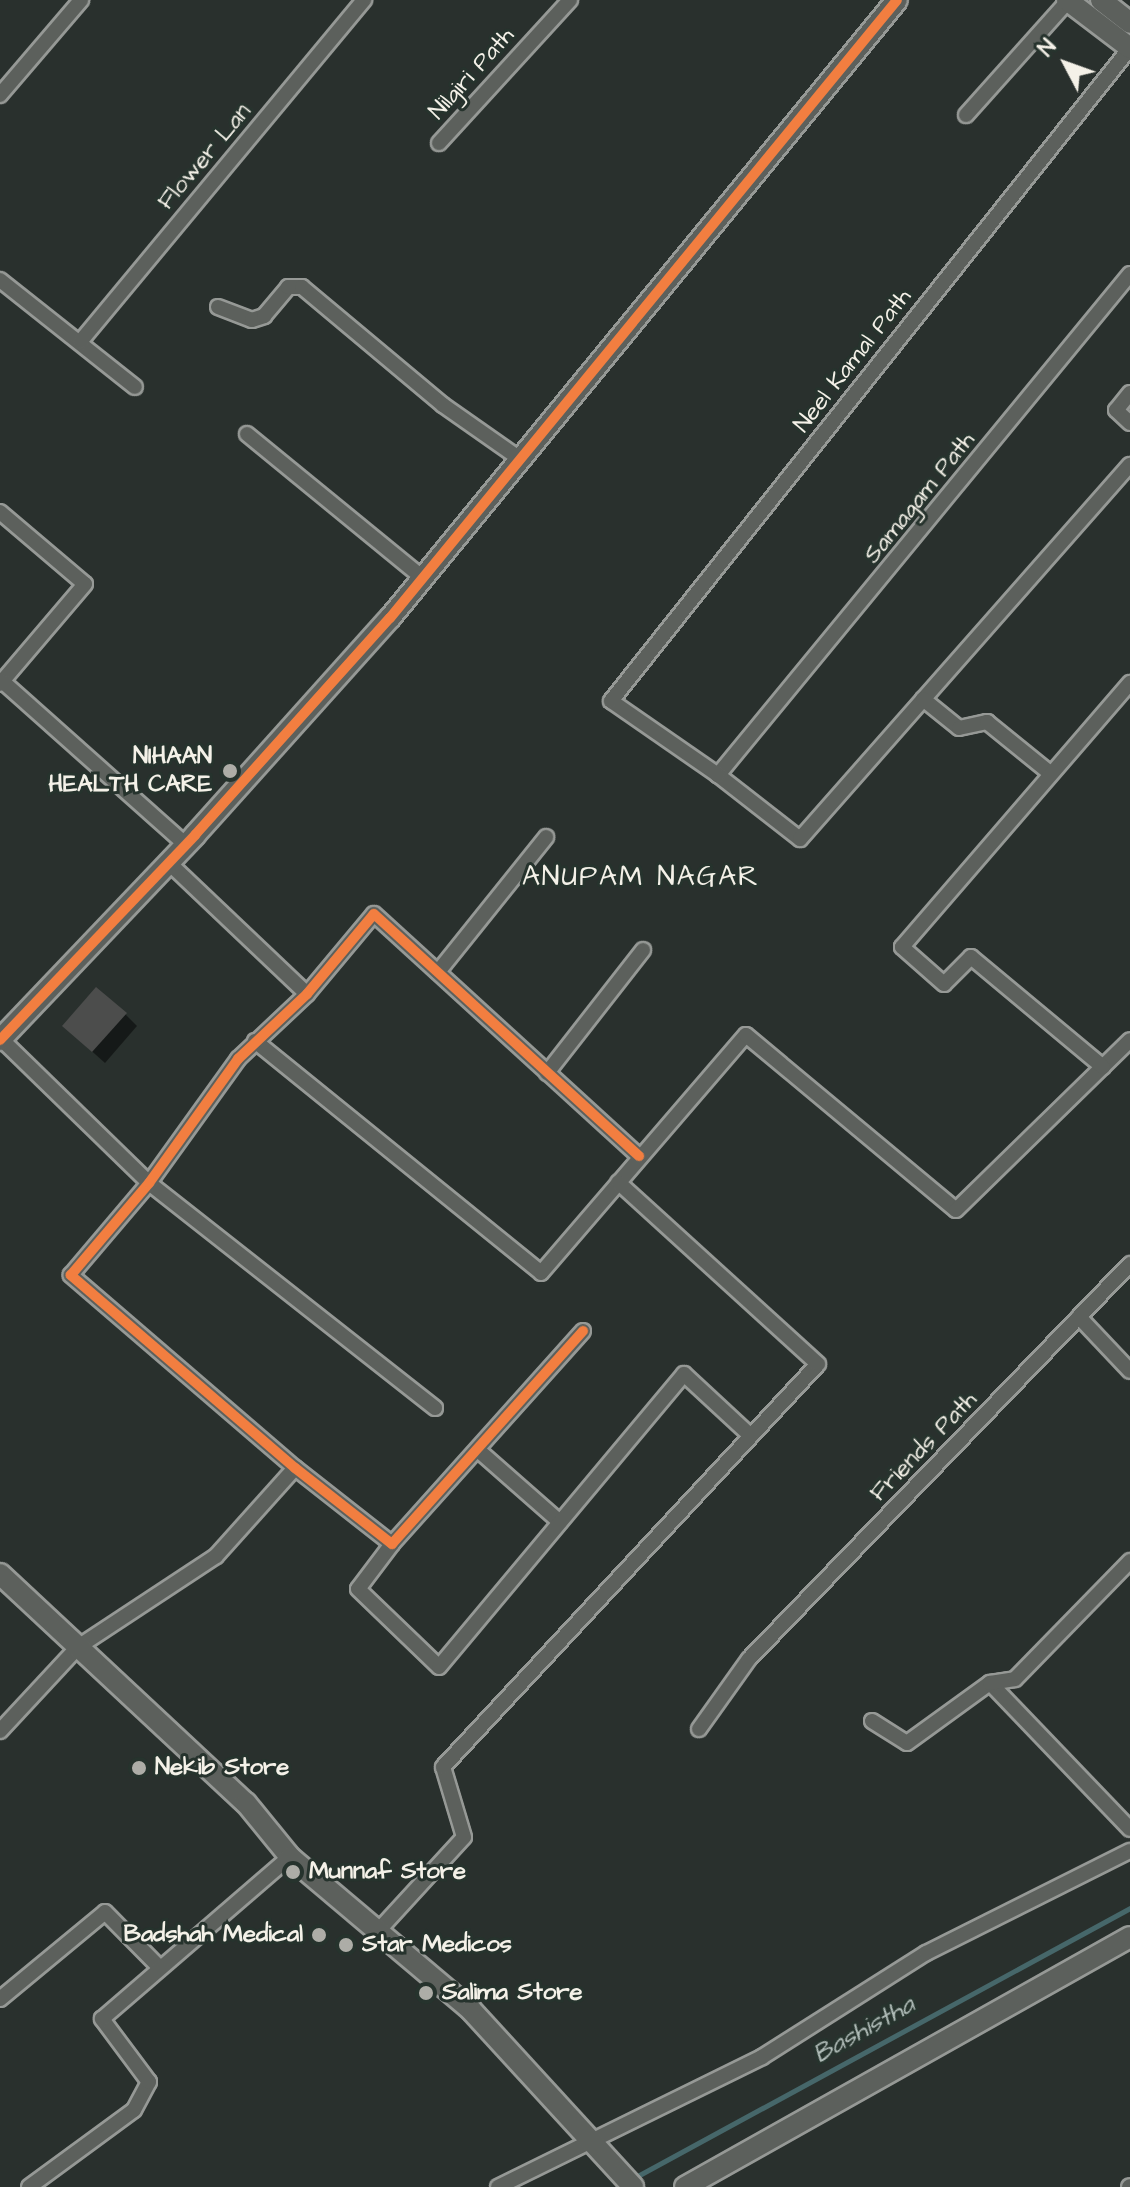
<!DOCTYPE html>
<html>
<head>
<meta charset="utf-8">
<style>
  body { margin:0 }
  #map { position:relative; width:1130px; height:2187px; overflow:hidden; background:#29302d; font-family:"Architects Daughter",sans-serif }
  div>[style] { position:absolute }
  .shadow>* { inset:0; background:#0007 }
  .stream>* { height:5px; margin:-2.5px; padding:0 2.5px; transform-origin:2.5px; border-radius:2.5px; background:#46676a }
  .building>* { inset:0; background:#4c4d4c }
  .roads { filter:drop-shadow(2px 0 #969996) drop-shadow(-2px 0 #969996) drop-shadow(0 2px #969996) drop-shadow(0 -2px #969996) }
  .street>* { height:14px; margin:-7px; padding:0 7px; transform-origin:7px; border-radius:7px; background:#5c605c }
  .secondary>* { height:20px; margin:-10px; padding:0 10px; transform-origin:10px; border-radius:10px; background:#5c605c }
  .cycleway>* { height:10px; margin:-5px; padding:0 5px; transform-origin:5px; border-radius:5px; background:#f27e40 }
  .dots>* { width:22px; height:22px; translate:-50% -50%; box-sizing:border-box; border:4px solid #26332d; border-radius:50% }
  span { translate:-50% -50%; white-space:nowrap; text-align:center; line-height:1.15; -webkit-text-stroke:6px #26332d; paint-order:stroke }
  .street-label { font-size:24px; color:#f4f1e8 }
  .poi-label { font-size:24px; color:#f4f1e8; font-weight:700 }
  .right { translate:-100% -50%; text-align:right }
  .left { translate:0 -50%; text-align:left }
  .water-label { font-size:26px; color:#b0bcb8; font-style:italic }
  .quarter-label { font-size:28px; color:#f4f1e8; letter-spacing:2px }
  .north { position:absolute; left:1026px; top:24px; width:80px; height:80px; -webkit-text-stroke:6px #26332d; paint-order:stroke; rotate:311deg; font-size:22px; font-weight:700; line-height:32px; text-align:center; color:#f4f1e8 }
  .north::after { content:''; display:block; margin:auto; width:28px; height:36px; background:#f4f1e8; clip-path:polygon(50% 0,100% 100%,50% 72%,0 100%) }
</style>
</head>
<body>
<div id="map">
  <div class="shadow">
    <i style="clip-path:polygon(125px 1014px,137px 1026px,105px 1063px,77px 1038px)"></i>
  </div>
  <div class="stream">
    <i style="left:632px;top:2179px;width:567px;rotate:-28.55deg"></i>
  </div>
  <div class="building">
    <i style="clip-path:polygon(96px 987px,127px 1013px,92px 1052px,62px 1026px)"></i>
  </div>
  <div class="roads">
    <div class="street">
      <i style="left:0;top:95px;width:125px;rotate:-49.5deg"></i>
      <i style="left:966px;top:115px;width:153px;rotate:-48.2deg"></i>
      <i style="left:439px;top:143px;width:194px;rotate:-47.5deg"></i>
      <i style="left:1130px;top:274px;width:649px;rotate:129.43deg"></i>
      <i style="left:718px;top:775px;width:104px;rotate:38deg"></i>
      <i style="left:800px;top:839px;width:499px;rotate:-48.6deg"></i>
      <i style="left:0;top:280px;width:172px;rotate:38.4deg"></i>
      <i style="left:218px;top:307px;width:36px;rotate:21deg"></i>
      <i style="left:252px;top:320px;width:13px;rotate:-18deg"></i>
      <i style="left:264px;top:316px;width:38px;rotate:-50deg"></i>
      <i style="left:288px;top:287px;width:14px"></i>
      <i style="left:302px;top:287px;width:184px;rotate:39.9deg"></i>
      <i style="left:443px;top:405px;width:94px;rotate:35deg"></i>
      <i style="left:80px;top:342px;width:445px;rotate:-50.3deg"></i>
      <i style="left:1130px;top:393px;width:22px;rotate:129deg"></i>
      <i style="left:1116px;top:410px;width:19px;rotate:43deg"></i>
      <i style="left:247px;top:434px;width:227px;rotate:39.3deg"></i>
      <i style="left:0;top:512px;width:111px;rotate:40.3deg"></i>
      <i style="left:85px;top:584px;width:131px;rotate:130.4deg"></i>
      <i style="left:2px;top:681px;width:246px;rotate:41.7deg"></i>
      <i style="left:923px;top:699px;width:46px;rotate:38.9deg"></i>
      <i style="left:959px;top:728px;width:29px;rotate:-12deg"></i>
      <i style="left:987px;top:722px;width:81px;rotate:39deg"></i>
      <i style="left:718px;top:775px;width:130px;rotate:-145.3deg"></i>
      <i style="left:611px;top:701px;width:834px;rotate:-51.52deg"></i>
      <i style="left:169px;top:863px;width:190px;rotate:43.5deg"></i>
      <i style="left:438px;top:972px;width:173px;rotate:-51.3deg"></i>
      <i style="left:1px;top:1039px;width:206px;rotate:44.2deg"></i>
      <i style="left:149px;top:1183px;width:364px;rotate:38.2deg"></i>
      <i style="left:255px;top:1041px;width:368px;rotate:39deg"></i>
      <i style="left:541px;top:1273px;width:314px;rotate:-49.3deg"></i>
      <i style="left:746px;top:1035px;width:273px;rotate:39.8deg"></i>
      <i style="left:956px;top:1210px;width:243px;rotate:-44.3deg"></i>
      <i style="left:1103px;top:1067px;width:172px;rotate:-140.2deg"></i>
      <i style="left:971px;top:957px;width:38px;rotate:135deg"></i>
      <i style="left:944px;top:984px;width:56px;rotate:-138.6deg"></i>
      <i style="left:902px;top:947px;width:349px;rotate:-49.2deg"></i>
      <i style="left:547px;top:1073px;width:156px;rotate:-52deg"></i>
      <i style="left:1079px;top:1317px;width:74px;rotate:46.6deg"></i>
      <i style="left:583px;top:1331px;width:286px;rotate:131.9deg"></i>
      <i style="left:392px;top:1544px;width:123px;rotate:-141.9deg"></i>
      <i style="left:295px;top:1468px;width:296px;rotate:-139.3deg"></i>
      <i style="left:71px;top:1275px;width:121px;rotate:-49.7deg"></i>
      <i style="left:149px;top:1183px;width:153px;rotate:-54.3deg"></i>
      <i style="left:238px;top:1059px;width:95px;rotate:-43.3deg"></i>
      <i style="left:307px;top:994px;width:104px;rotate:-50.1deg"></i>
      <i style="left:374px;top:914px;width:359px;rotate:42.4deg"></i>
      <i style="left:478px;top:1450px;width:109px;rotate:41.3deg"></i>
      <i style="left:392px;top:1544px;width:56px;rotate:127.1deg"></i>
      <i style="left:358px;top:1589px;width:112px;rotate:43.9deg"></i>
      <i style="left:439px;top:1667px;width:382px;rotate:-50.1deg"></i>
      <i style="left:684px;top:1374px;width:91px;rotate:42.8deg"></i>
      <i style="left:990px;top:1683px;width:202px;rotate:46.2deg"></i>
      <i style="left:872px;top:1721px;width:41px;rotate:32.2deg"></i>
      <i style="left:907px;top:1743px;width:102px;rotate:-35.9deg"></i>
      <i style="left:990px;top:1683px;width:25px;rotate:-9deg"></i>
      <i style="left:1015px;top:1679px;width:165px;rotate:-45.7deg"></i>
      <i style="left:699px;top:1729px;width:86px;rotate:-54.5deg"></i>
      <i style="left:749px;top:1659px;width:549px;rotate:-46.03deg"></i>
      <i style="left:0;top:1731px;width:115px;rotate:-47.1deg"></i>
      <i style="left:78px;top:1647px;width:165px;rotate:-33.4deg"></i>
      <i style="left:216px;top:1556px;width:118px;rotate:-48.1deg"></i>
      <i style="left:378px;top:1931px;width:127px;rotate:-47.5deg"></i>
      <i style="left:464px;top:1837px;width:73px;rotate:-106.7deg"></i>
      <i style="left:443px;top:1767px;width:550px;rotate:-47.06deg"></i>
      <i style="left:818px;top:1364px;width:270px;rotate:-137.7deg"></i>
      <i style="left:0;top:1999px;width:136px;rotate:-39.6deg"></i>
      <i style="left:105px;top:1912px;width:77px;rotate:45.5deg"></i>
      <i style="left:29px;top:2187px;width:130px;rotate:-36.3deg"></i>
      <i style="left:134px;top:2110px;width:32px;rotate:-62deg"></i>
      <i style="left:149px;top:2082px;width:79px;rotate:-126.7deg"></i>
      <i style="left:102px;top:2019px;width:248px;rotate:-40.8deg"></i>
      <i style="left:498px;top:2187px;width:294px;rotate:-26.2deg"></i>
      <i style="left:762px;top:2057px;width:194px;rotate:-32.4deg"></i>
      <i style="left:926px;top:1953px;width:228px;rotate:-26.6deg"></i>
      <i style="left:1129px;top:2187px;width:1px;rotate:-45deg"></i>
    </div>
    <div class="secondary">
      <i style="left:1067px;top:0;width:79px;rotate:37.3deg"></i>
      <i style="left:1101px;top:0;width:37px;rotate:38deg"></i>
      <i style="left:0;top:1040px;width:283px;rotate:-46.4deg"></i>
      <i style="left:195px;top:835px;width:292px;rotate:-48.1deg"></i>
      <i style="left:390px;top:618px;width:799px;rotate:-50.63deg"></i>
      <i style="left:0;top:1574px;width:336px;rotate:43deg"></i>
      <i style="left:246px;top:1803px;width:70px;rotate:50.8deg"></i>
      <i style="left:290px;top:1857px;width:237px;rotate:40.2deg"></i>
      <i style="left:471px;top:2010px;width:240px;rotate:47.5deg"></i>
      <i style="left:685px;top:2187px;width:510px;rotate:-29.33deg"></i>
    </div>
  </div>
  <div class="cycleway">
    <i style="left:0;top:1040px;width:283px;rotate:-46.4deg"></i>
    <i style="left:195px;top:835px;width:292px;rotate:-48.1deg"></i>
    <i style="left:390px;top:618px;width:799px;rotate:-50.63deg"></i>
    <i style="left:583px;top:1331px;width:286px;rotate:131.9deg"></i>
    <i style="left:392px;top:1544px;width:123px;rotate:-141.9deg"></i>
    <i style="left:295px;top:1468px;width:296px;rotate:-139.3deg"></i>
    <i style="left:71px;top:1275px;width:121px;rotate:-49.7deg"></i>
    <i style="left:149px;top:1183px;width:153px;rotate:-54.3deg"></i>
    <i style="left:238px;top:1059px;width:95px;rotate:-43.3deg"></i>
    <i style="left:307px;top:994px;width:104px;rotate:-50.1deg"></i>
    <i style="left:374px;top:914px;width:359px;rotate:42.4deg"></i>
  </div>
  <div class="dots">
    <i style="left:230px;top:771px;background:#adada7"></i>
    <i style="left:139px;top:1768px;background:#adada7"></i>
    <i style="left:293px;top:1872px;background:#adada7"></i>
    <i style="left:319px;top:1935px;background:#adada7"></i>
    <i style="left:346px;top:1945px;background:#adada7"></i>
    <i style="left:426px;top:1993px;background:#adada7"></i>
  </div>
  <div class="street-label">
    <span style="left:472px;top:74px;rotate:-48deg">Nilgiri Path</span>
    <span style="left:205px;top:157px;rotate:-50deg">Flower Lan</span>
    <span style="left:853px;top:361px;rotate:-52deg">Neel Kamal Path</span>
    <span style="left:920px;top:498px;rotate:-51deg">Samagam Path</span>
    <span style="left:924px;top:1447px;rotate:-46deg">Friends Path</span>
  </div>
  <div class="poi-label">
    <span class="right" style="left:212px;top:771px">NIHAAN<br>HEALTH CARE</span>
    <span class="left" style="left:155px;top:1768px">Nekib Store</span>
    <span class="left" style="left:309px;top:1872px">Munnaf Store</span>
    <span class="right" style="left:303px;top:1935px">Badshah Medical</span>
    <span class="left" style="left:362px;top:1945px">Star Medicos</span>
    <span class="left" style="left:442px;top:1993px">Salima Store</span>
  </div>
  <div class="water-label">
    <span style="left:864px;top:2030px;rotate:-29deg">Bashistha</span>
  </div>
  <div class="quarter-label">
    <span style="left:641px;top:877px">ANUPAM NAGAR</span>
  </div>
  <div class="north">N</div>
</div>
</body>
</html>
